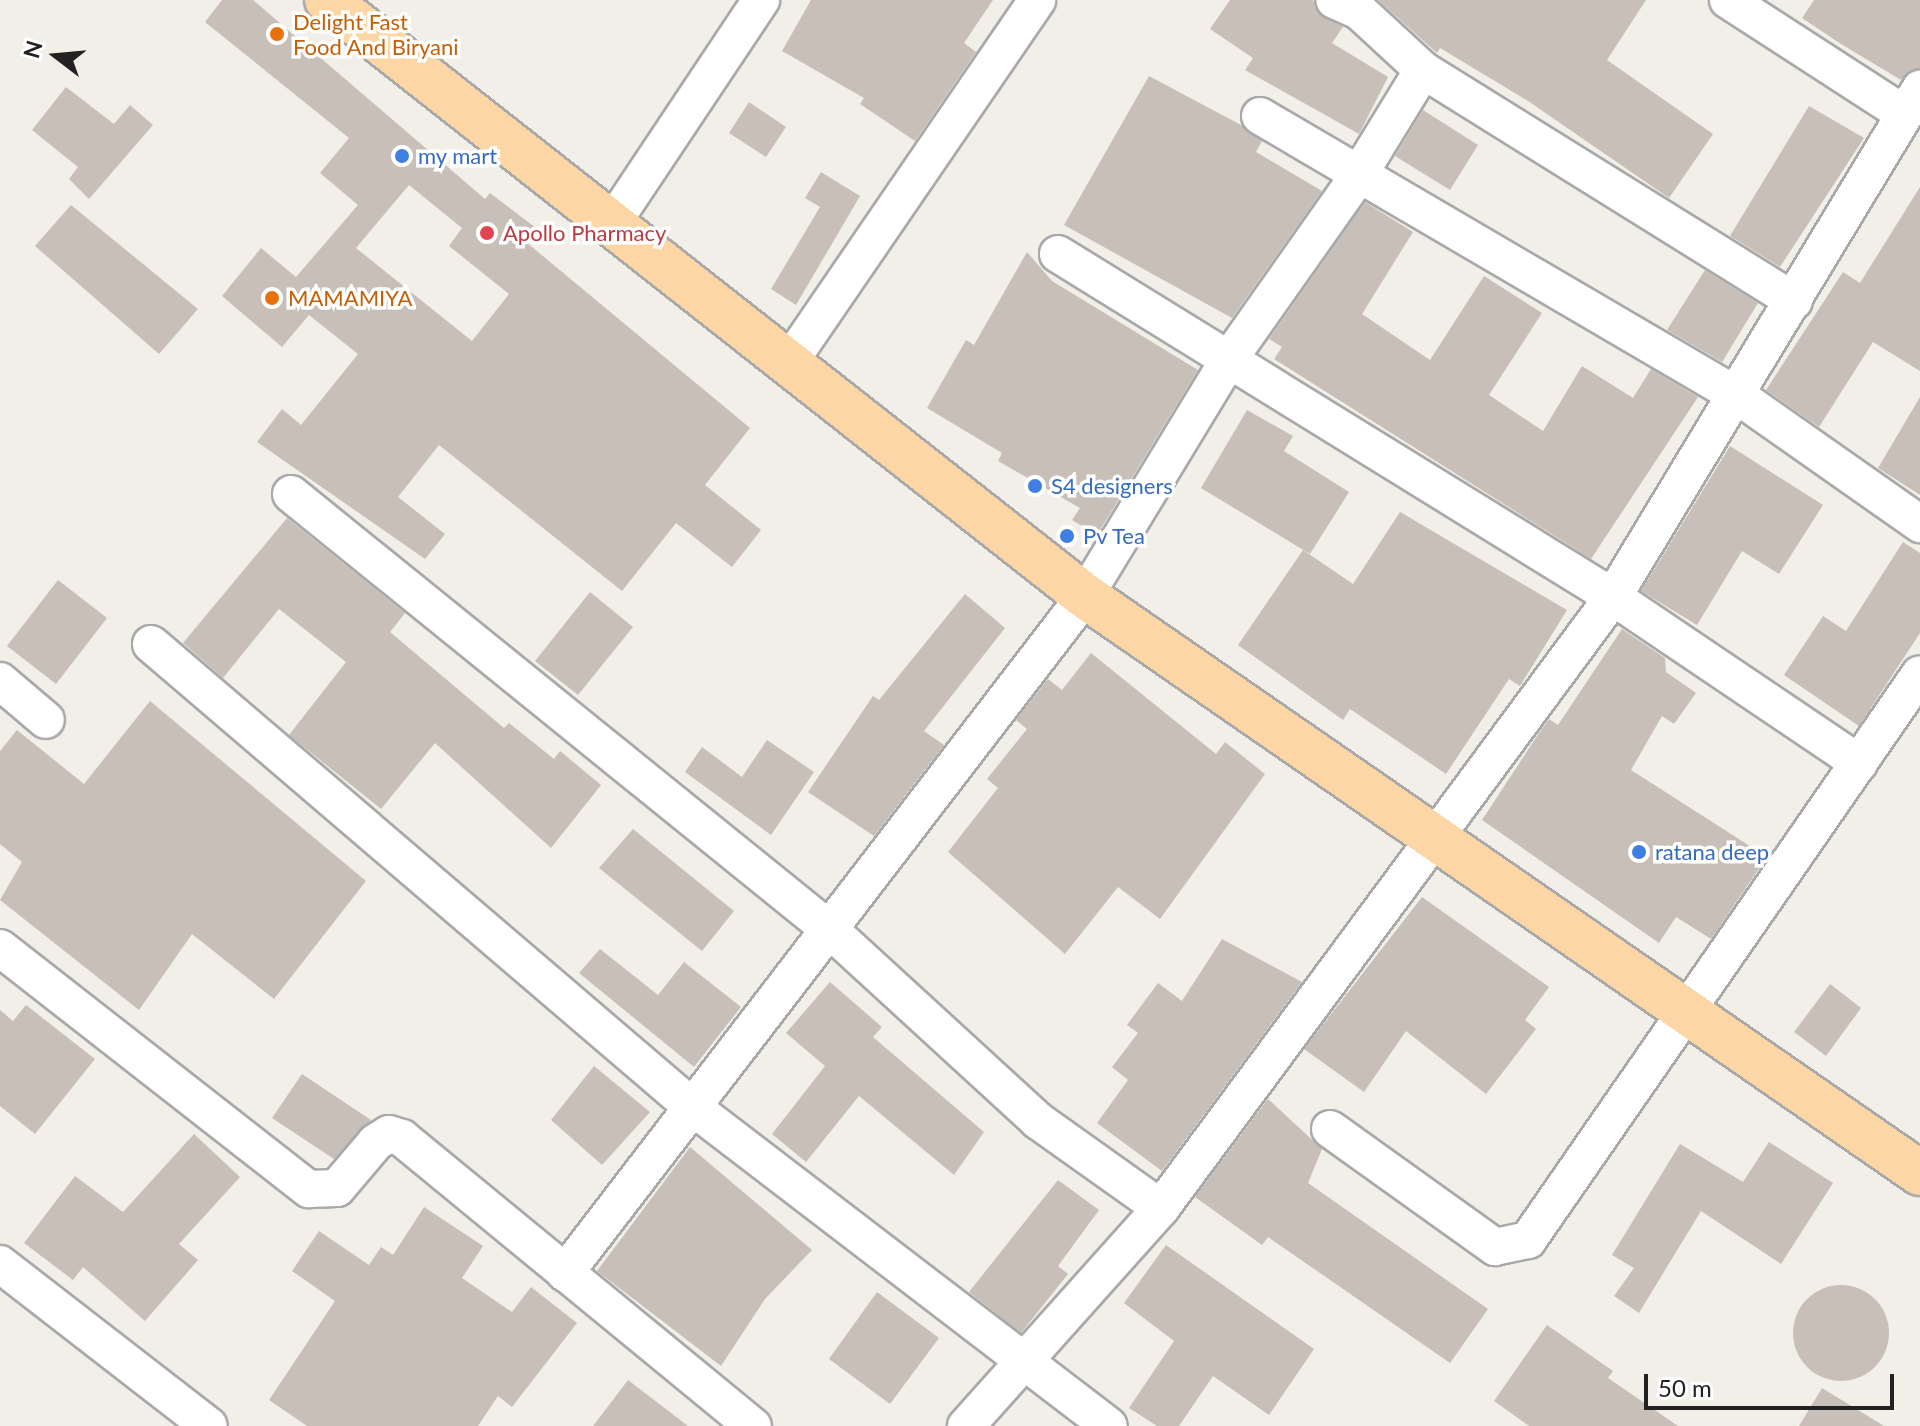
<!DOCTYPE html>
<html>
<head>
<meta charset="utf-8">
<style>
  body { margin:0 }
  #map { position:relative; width:1920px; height:1426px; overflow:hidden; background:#f2efe9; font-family:Lato,sans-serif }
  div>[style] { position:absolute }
  .building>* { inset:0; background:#c7bfb8 }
  .round { border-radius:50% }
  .roads { filter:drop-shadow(2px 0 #a9a9a9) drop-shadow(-2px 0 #a9a9a9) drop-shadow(0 2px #a9a9a9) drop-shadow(0 -2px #a9a9a9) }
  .minor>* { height:36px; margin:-18px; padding:0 18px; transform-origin:18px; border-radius:18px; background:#fff }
  .major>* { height:44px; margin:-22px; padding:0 22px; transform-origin:22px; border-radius:22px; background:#fcd6a4 }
  .dots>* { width:22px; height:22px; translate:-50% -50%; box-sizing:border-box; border:4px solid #fff; border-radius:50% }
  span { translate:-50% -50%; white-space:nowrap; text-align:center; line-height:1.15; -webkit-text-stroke:7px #fff; paint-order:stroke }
  .food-label { font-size:22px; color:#c56008 }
  .left { translate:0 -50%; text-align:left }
  .shop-label { font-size:22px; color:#366cbe }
  .health-label { font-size:22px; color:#be3a42 }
  .north { position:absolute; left:16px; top:16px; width:80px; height:80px; -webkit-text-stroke:6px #fff; paint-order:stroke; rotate:286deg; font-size:22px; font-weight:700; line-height:32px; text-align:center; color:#222 }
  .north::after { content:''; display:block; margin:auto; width:28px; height:36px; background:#222; clip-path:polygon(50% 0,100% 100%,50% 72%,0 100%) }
  .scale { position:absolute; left:1644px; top:1374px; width:250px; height:36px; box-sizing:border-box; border:4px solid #222; border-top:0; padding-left:10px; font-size:24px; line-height:28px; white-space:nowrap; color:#222; -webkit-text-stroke:6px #fff; paint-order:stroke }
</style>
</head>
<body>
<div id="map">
  <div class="building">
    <i style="clip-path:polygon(evenodd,222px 0,253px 0,485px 199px,490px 193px,536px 228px,526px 242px,750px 428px,705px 485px,761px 530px,732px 567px,676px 523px,622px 591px,439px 445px,398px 497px,445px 534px,425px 559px,257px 442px,282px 409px,301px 425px,358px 354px,309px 315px,282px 347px,222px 296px,261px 248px,296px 277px,358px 205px,320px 173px,349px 138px,205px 22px,222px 0,409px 185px,462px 228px,449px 246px,509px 294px,472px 341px,356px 248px,409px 185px)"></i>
    <i style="clip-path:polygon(811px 0,993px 0,964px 43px,976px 52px,915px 141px,860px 104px,864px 98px,782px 51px)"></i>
    <i style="clip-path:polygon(1230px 0,1313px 0,1318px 13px,1343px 27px,1332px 43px,1388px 77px,1359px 134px,1245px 70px,1253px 58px,1210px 29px)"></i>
    <i style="clip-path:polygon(1378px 0,1646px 0,1607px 60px,1713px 134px,1669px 198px,1528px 101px,1440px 48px,1437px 53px)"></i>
    <i style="clip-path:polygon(1814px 0,1920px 0,1920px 68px,1901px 80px,1841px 44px,1802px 18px)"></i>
    <i style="clip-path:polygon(1149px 76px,1241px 125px,1262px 141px,1256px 152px,1322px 191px,1232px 318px,1064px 225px)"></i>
    <i style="clip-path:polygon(66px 87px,114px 124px,130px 105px,153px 125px,89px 199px,69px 179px,78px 167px,32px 130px)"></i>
    <i style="clip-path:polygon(749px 102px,786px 127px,766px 157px,729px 133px)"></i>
    <i style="clip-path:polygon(1809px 106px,1864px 138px,1780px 267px,1730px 236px)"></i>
    <i style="clip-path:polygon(1423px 110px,1478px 145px,1450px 190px,1395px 156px)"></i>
    <i style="clip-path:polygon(821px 172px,860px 196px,796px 305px,771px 289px,820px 207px,805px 198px)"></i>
    <i style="clip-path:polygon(1920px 187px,1920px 371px,1873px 342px,1819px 427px,1766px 390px,1843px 272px,1860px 283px)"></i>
    <i style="clip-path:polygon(1365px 202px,1413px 232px,1362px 314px,1430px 360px,1484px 276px,1542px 313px,1489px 395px,1543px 431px,1582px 366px,1633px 398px,1651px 369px,1698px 397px,1591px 559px,1274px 359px,1282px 347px,1269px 339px)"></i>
    <i style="clip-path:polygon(71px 205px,198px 309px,159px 354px,35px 246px)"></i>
    <i style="clip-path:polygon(1027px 252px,1052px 281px,1198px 370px,1097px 535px,1072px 520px,1080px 508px,998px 461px,1002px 453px,927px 408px,966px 340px,974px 345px)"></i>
    <i style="clip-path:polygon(1705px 270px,1758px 303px,1722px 362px,1667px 330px)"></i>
    <i style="clip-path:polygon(1920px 397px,1920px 495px,1878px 468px)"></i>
    <i style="clip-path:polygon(1247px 410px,1293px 436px,1284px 451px,1349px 492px,1310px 554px,1201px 488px)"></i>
    <i style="clip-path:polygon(1730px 446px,1823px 505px,1779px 574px,1742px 551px,1697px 625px,1641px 591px)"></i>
    <i style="clip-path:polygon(1400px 512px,1567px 610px,1520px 686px,1509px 679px,1446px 774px,1350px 709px,1343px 720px,1238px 645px,1303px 550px,1353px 584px)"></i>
    <i style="clip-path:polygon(287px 518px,405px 613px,390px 632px,504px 728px,509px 723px,554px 759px,560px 751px,601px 785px,551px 848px,435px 743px,381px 809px,289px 735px,346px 662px,279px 609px,223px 678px,183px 643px)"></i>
    <i style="clip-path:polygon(1903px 542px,1920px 553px,1920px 633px,1859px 726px,1784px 675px,1823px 616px,1846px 631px)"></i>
    <i style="clip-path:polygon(58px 580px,107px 618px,56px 684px,7px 646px)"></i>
    <i style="clip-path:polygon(590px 592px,633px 627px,578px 695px,535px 661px)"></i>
    <i style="clip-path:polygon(965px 594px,1005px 628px,924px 731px,944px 745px,874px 836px,808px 792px,873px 696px,879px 700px)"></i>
    <i style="clip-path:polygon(1622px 629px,1665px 658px,1666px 672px,1696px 693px,1674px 724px,1662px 716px,1631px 770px,1767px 857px,1711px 939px,1676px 917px,1659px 943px,1482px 820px,1537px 736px,1549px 719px,1558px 725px)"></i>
    <i style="clip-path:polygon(1091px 653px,1216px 754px,1225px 742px,1265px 774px,1160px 919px,1118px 887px,1065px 954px,948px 852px,998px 788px,987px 779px,1027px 729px,1016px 720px,1048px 679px,1062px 690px)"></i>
    <i style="clip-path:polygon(150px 701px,366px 881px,274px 999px,192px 934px,139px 1010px,0 900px,22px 862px,0 844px,0 751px,17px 730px,84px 784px)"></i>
    <i style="clip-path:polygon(767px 740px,814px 772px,771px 835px,685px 772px,702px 747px,742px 777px)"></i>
    <i style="clip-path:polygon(633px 829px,734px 911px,702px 951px,599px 868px)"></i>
    <i style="clip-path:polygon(1422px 897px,1549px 987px,1525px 1020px,1536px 1029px,1486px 1094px,1406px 1031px,1364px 1092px,1304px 1049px)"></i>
    <i style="clip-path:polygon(1222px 939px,1302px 982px,1162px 1171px,1097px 1123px,1128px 1080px,1112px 1067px,1138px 1033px,1127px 1025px,1158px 983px,1182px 1001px)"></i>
    <i style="clip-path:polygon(600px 949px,658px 995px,684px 962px,741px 1007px,694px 1067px,579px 973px)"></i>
    <i style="clip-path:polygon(830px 982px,882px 1027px,873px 1037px,984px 1132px,954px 1175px,859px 1096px,806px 1162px,772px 1134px,825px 1066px,786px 1033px)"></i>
    <i style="clip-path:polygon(1830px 984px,1861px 1008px,1826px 1056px,1794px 1032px)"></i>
    <i style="clip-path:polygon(26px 1005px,95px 1059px,35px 1134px,0 1106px,0 1010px,13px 1021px)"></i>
    <i style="clip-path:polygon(594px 1066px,650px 1112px,602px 1165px,551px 1120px)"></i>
    <i style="clip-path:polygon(302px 1074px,371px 1120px,334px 1159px,272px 1118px)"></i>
    <i style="clip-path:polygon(1268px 1099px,1322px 1149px,1308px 1183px,1488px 1309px,1450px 1363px,1268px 1237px,1262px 1245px,1195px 1197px)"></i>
    <i style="clip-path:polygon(194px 1134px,240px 1177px,179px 1244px,198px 1260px,145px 1321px,83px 1267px,73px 1280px,24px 1243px,75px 1176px,123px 1212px)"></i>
    <i style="clip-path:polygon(1769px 1142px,1833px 1183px,1781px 1264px,1701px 1211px,1639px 1313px,1614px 1296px,1634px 1268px,1612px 1255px,1680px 1144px,1743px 1182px)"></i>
    <i style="clip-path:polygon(690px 1147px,812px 1250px,765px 1299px,721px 1366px,597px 1271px)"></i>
    <i style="clip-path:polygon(1058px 1180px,1099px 1210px,1058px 1266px,1068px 1274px,1021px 1333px,969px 1292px)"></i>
    <i style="clip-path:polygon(424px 1207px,483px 1246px,462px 1278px,512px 1312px,531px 1287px,577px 1323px,512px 1407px,498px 1396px,478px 1426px,307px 1426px,269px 1400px,335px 1301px,292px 1271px,319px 1231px,369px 1265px,381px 1247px,393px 1255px)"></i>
    <i style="clip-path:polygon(1166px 1245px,1314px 1349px,1269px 1415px,1213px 1376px,1179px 1426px,1157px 1426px,1129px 1408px,1174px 1341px,1124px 1303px)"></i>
    <i class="round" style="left:1793px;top:1285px;width:96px;height:96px"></i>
    <i style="clip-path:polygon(877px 1292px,939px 1338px,890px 1404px,829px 1359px)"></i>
    <i style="clip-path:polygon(1547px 1325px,1613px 1371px,1608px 1378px,1678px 1426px,1529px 1426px,1494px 1401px)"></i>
    <i style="clip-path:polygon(628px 1380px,688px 1426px,593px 1426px)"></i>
    <i style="clip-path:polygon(1822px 1388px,1884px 1426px,1799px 1426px)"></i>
  </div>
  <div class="roads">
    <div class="minor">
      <i style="left:1728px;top:0;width:210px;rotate:32.9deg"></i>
      <i style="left:1423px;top:70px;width:437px;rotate:31.9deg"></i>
      <i style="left:1260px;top:116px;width:554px;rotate:30.36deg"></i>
      <i style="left:1738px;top:396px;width:223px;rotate:35.1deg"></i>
      <i style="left:613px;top:222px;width:267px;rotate:-56.3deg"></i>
      <i style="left:1058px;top:254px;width:652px;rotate:31.72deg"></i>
      <i style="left:1613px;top:597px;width:297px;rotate:34deg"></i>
      <i style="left:788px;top:364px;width:441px;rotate:-55.6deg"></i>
      <i style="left:291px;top:494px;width:693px;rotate:38.97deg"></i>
      <i style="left:830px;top:930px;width:281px;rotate:42.5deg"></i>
      <i style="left:1037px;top:1120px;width:152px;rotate:35.4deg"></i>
      <i style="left:151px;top:644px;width:711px;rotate:40.55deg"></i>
      <i style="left:691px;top:1106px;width:526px;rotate:37.44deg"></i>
      <i style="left:0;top:681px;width:60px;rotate:40.3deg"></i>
      <i style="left:0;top:948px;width:392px;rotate:38deg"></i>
      <i style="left:309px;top:1189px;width:28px;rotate:-2deg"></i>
      <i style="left:337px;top:1188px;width:60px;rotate:-49.7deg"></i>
      <i style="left:376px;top:1142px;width:15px;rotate:-32deg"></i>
      <i style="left:389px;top:1134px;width:14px;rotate:17deg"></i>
      <i style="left:402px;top:1138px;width:454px;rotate:39.4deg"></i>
      <i style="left:1330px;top:1129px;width:203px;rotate:35.6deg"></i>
      <i style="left:1495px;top:1247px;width:34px;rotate:-12deg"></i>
      <i style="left:1528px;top:1240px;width:688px;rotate:-55.29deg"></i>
      <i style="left:0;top:1264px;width:264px;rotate:37.8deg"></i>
      <i style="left:565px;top:1273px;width:854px;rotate:-52.47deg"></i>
      <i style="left:1085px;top:596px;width:274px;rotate:-58.7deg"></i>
      <i style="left:1227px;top:362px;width:228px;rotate:-54.8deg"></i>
      <i style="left:1358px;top:176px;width:124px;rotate:-58.5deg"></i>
      <i style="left:1423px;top:70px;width:87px;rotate:-137.3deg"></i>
      <i style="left:1359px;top:11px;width:27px;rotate:-156deg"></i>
      <i style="left:966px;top:1426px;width:292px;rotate:-48.2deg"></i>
      <i style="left:1161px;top:1208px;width:760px;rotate:-53.51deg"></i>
      <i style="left:1613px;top:597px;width:594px;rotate:-58.85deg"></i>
    </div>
    <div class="major">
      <i style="left:327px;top:0;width:964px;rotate:38.18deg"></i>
      <i style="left:1085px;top:596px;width:1015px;rotate:34.65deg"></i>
    </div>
  </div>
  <div class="dots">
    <i style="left:277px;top:34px;background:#e8710a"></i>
    <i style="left:402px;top:156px;background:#3f7fe0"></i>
    <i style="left:487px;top:233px;background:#e0444e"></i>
    <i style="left:272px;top:298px;background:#e8710a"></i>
    <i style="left:1035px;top:486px;background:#3f7fe0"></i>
    <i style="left:1067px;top:536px;background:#3f7fe0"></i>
    <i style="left:1639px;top:852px;background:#3f7fe0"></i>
  </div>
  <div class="food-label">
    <span class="left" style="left:293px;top:34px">Delight Fast<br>Food And Biryani</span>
    <span class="left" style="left:288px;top:298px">MAMAMIYA</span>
  </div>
  <div class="shop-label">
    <span class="left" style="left:418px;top:156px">my mart</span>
    <span class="left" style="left:1051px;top:486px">S4 designers</span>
    <span class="left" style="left:1083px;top:536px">Pv Tea</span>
    <span class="left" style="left:1655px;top:852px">ratana deep</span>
  </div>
  <div class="health-label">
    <span class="left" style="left:503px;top:233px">Apollo Pharmacy</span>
  </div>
  <div class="north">N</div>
  <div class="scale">50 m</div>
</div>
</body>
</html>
